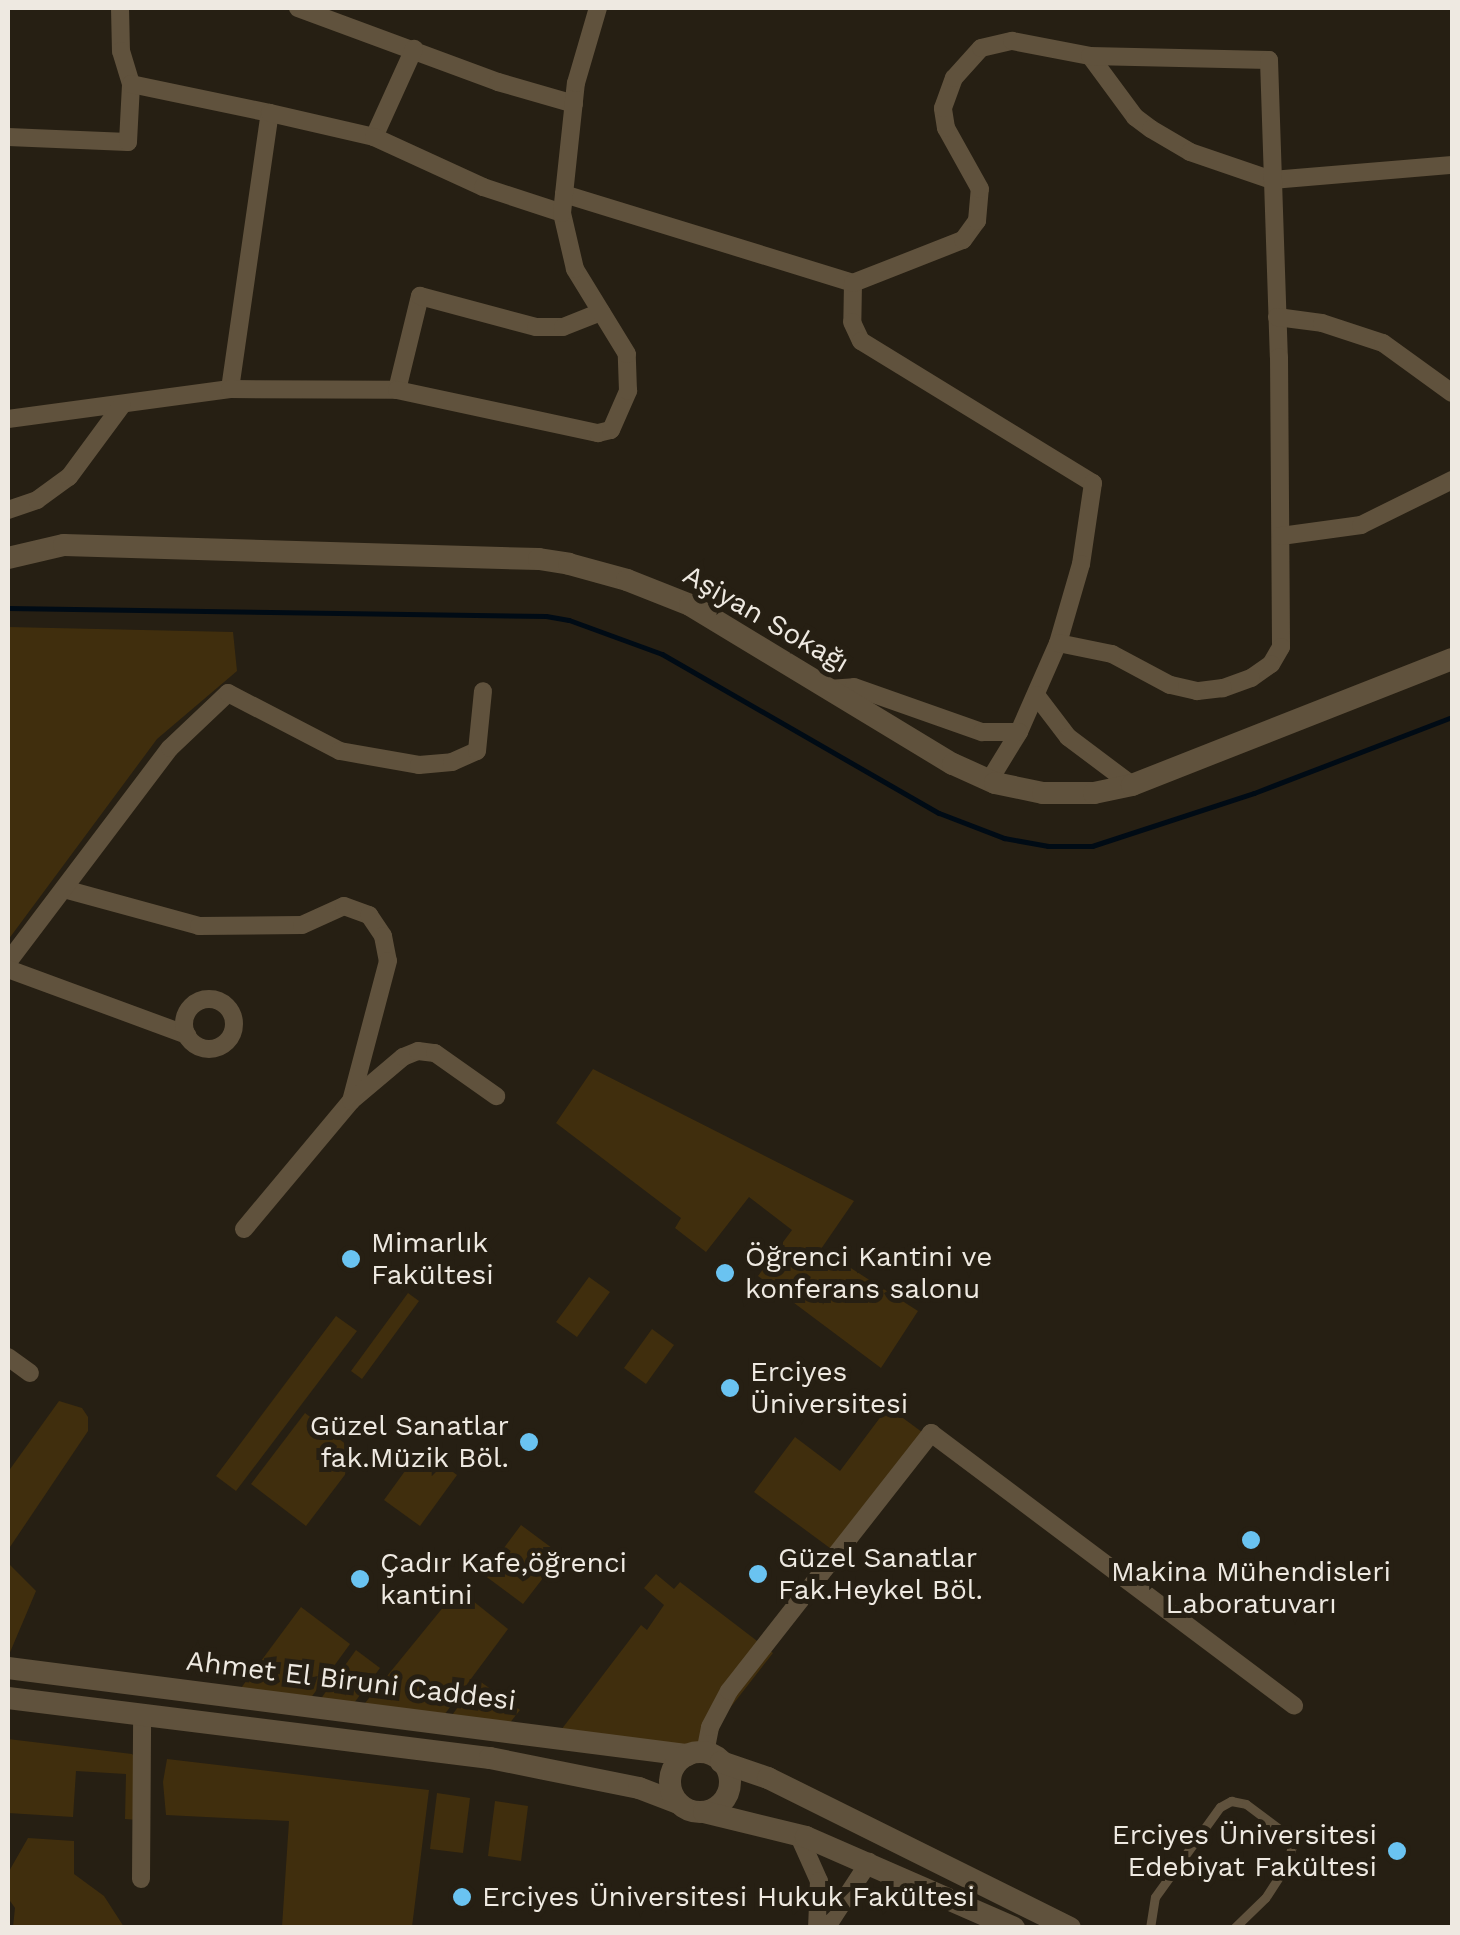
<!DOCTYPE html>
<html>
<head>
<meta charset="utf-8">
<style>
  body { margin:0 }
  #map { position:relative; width:1460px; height:1935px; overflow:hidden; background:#261f13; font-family:"Work Sans",sans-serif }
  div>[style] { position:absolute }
  .green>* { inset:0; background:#402e0d }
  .stream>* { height:5px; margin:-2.5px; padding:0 2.5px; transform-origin:2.5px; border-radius:2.5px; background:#000b15 }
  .service>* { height:9px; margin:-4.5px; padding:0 4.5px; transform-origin:4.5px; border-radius:4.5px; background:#60523d }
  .minor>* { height:18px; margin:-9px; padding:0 9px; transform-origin:9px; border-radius:9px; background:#60523d }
  .minor>.ring { margin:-9px; padding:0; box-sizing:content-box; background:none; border:18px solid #60523d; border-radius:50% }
  .tertiary>* { height:22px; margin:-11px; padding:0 11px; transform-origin:11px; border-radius:11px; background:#60523d }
  .tertiary>.ring { margin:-11px; padding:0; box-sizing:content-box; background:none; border:22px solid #60523d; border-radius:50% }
  .dots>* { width:28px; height:28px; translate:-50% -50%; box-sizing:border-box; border:5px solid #261f13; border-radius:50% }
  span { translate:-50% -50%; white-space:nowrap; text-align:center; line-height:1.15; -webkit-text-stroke:10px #261f13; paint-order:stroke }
  .street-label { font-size:28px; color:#eee9e1 }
  .poi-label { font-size:28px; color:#eee9e1 }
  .left { translate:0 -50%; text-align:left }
  .right { translate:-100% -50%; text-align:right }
  .frame { position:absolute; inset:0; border:10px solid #eee9e1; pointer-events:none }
</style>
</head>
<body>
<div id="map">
  <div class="green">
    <i style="clip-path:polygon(8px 627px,233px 632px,237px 671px,157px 739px,8px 940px)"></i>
    <i style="clip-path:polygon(593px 1069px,854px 1201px,821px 1249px,918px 1311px,881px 1368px,758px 1276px,792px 1230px,749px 1197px,706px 1252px,675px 1228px,681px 1218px,556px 1123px)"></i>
    <i style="clip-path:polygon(589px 1277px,610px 1292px,577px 1337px,556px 1322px)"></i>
    <i style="clip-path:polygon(408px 1293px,419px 1301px,362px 1379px,351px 1371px)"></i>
    <i style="clip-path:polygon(336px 1316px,357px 1331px,236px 1491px,216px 1476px)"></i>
    <i style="clip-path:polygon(652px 1329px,674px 1345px,646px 1384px,624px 1368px)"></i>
    <i style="clip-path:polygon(59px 1401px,82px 1408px,88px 1417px,88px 1431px,8px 1550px,8px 1472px)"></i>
    <i style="clip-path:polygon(888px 1407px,926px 1435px,838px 1554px,754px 1492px,795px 1437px,840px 1471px)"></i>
    <i style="clip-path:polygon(305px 1413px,360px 1455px,306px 1526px,251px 1484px)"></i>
    <i style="clip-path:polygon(421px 1449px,457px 1475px,420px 1526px,384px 1500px)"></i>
    <i style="clip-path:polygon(521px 1525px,556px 1551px,552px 1556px,557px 1560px,523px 1604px,484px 1575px)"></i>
    <i style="clip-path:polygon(8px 1563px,36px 1591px,8px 1657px)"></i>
    <i style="clip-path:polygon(656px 1574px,674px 1589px,680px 1582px,773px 1653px,687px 1763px,558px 1734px,641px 1625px,647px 1630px,664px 1605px,644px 1588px)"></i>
    <i style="clip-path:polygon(458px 1589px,508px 1629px,433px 1730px,352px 1719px)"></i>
    <i style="clip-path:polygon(301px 1607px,350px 1644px,302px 1710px,227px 1707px)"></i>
    <i style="clip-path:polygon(356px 1650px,380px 1668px,343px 1718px,312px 1711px)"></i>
    <i style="clip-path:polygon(478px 1680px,520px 1710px,497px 1739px,441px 1730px)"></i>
    <i style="clip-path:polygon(8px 1739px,132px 1754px,141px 1764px,138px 1820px,125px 1819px,126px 1774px,76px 1771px,73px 1817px,8px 1813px)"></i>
    <i style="clip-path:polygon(167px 1759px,429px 1790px,412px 1927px,282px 1927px,289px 1821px,166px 1815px,163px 1782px)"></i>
    <i style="clip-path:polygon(437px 1793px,470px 1798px,463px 1853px,430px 1849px)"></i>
    <i style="clip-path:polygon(495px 1801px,528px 1806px,521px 1861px,488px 1856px)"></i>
    <i style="clip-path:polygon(28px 1838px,74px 1841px,74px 1874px,104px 1896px,124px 1927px,13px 1927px,15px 1908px,8px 1898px,8px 1873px)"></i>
  </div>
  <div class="stream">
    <i style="left:8px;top:608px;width:538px;rotate:0.85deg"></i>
    <i style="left:546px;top:616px;width:23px;rotate:10deg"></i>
    <i style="left:569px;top:620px;width:99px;rotate:20.1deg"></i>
    <i style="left:662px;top:654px;width:319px;rotate:29.9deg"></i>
    <i style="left:939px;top:813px;width:70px;rotate:21deg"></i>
    <i style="left:1004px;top:838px;width:45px;rotate:10.3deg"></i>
    <i style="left:1048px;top:846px;width:44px"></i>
    <i style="left:1092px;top:846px;width:170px;rotate:-18.1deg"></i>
    <i style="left:1254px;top:793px;width:212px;rotate:-21deg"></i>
  </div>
  <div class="service">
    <i style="left:1150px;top:1928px;width:31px;rotate:-81deg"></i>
    <i style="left:1155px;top:1897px;width:111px;rotate:-54.2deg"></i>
    <i style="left:1220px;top:1807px;width:13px;rotate:-29deg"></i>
    <i style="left:1231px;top:1801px;width:15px;rotate:11deg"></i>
    <i style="left:1246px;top:1804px;width:60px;rotate:36.9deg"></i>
    <i style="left:1294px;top:1840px;width:27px;rotate:107deg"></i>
    <i style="left:1286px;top:1866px;width:38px;rotate:123deg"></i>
    <i style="left:1265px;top:1898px;width:43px;rotate:135.9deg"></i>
  </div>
  <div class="minor">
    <i style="left:120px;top:8px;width:43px;rotate:88.7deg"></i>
    <i style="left:121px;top:51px;width:34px;rotate:73deg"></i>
    <i style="left:298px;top:8px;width:213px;rotate:20.3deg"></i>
    <i style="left:498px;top:82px;width:79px;rotate:16.1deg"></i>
    <i style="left:1090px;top:56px;width:76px;rotate:53.6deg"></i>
    <i style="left:1135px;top:117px;width:20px;rotate:37deg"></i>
    <i style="left:1151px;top:129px;width:45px;rotate:30.5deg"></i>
    <i style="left:1190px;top:152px;width:87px;rotate:18.9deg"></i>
    <i style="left:1272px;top:180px;width:181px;rotate:-4.8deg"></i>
    <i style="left:8px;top:137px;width:120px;rotate:2.4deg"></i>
    <i style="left:128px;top:142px;width:58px;rotate:-87deg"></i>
    <i style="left:131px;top:84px;width:142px;rotate:11.8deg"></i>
    <i style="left:374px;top:137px;width:97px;rotate:-65.6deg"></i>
    <i style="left:564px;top:194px;width:302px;rotate:17.1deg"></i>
    <i style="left:853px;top:283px;width:39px;rotate:91deg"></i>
    <i style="left:852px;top:322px;width:21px;rotate:65deg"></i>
    <i style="left:861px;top:341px;width:272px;rotate:31.5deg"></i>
    <i style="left:1093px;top:483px;width:82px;rotate:98.4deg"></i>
    <i style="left:1081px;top:564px;width:82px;rotate:106.2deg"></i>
    <i style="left:1058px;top:643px;width:97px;rotate:113.7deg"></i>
    <i style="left:1019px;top:732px;width:57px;rotate:121.5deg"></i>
    <i style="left:853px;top:283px;width:118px;rotate:-21.4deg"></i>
    <i style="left:963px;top:240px;width:24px;rotate:-54deg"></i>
    <i style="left:977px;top:221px;width:32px;rotate:-85deg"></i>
    <i style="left:980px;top:189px;width:70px;rotate:-119.1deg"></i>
    <i style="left:946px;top:128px;width:20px;rotate:-99deg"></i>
    <i style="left:943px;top:108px;width:32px;rotate:-70deg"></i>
    <i style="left:954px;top:78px;width:40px;rotate:-48deg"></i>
    <i style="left:981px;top:48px;width:32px;rotate:-13deg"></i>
    <i style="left:1012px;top:41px;width:79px;rotate:10.9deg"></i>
    <i style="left:1090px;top:56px;width:179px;rotate:1.3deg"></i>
    <i style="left:1269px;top:60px;width:297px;rotate:88.1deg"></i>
    <i style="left:1279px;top:357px;width:290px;rotate:89.6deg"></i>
    <i style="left:1281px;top:647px;width:20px;rotate:120deg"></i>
    <i style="left:1271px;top:664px;width:24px;rotate:145deg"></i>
    <i style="left:1251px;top:678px;width:30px;rotate:160deg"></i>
    <i style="left:1223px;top:688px;width:26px;rotate:173deg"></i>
    <i style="left:1197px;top:691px;width:28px;rotate:-167deg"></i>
    <i style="left:1170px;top:685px;width:66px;rotate:-151.9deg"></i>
    <i style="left:1112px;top:654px;width:55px;rotate:-168.5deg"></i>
    <i style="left:1277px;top:317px;width:45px;rotate:7.6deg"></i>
    <i style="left:1322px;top:323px;width:64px;rotate:18.2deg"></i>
    <i style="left:1383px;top:343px;width:85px;rotate:35.9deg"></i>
    <i style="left:230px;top:389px;width:279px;rotate:-81.8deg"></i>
    <i style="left:270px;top:113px;width:107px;rotate:13deg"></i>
    <i style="left:374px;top:137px;width:120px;rotate:24.6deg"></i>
    <i style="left:483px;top:187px;width:83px;rotate:18.2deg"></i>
    <i style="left:397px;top:390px;width:97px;rotate:-76.3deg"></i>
    <i style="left:420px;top:296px;width:120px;rotate:15deg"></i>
    <i style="left:536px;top:327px;width:27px"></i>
    <i style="left:563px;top:327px;width:41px;rotate:-21.5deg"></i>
    <i style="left:8px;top:419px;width:224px;rotate:-7.7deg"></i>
    <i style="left:230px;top:389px;width:167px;rotate:0.3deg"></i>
    <i style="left:397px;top:390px;width:206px;rotate:12.1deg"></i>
    <i style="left:598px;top:433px;width:13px;rotate:-13deg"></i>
    <i style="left:611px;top:430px;width:43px;rotate:-66.4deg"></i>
    <i style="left:628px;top:391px;width:37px;rotate:-92deg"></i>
    <i style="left:627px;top:354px;width:100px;rotate:-121.5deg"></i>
    <i style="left:575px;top:269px;width:57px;rotate:-103.1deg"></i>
    <i style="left:562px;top:213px;width:131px;rotate:-83.9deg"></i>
    <i style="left:576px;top:83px;width:78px;rotate:-73.7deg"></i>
    <i style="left:8px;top:510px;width:31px;rotate:-19deg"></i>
    <i style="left:37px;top:500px;width:39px;rotate:-36deg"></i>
    <i style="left:69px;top:477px;width:89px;rotate:-53.6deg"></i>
    <i style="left:1281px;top:536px;width:81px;rotate:-7.8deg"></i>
    <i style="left:1361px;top:525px;width:102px;rotate:-26.3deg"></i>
    <i style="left:828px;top:689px;width:26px;rotate:-4deg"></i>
    <i style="left:854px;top:687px;width:136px;rotate:19.4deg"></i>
    <i style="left:982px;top:732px;width:37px"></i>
    <i style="left:1036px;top:695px;width:53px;rotate:52.7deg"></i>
    <i style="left:1068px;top:737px;width:80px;rotate:36.9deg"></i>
    <i style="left:64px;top:889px;width:140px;rotate:15.3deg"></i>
    <i style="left:199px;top:926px;width:103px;rotate:-0.6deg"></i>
    <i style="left:302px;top:925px;width:46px;rotate:-24.3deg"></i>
    <i style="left:344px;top:906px;width:27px;rotate:20deg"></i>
    <i style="left:369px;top:915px;width:25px;rotate:56deg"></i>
    <i style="left:383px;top:936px;width:25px;rotate:79deg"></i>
    <i style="left:388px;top:961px;width:145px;rotate:104.8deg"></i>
    <i style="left:8px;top:962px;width:268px;rotate:-52.9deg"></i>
    <i style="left:170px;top:748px;width:80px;rotate:-43.5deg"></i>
    <i style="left:228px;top:693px;width:126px;rotate:27.4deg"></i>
    <i style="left:340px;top:751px;width:80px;rotate:10deg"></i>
    <i style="left:419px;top:765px;width:33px;rotate:-5deg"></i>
    <i style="left:452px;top:762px;width:27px;rotate:-24deg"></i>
    <i style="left:477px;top:751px;width:60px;rotate:-84.3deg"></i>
    <i style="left:8px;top:969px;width:191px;rotate:20.2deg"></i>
    <i class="ring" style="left:184px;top:999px;width:32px;height:32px"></i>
    <i style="left:244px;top:1229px;width:167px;rotate:-50.1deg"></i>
    <i style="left:351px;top:1101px;width:68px;rotate:-40.2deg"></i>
    <i style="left:403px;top:1057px;width:16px;rotate:-22deg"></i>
    <i style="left:418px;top:1051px;width:17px;rotate:7deg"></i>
    <i style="left:435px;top:1053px;width:75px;rotate:35.2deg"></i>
    <i style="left:8px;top:1357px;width:27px;rotate:36deg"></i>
    <i style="left:705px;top:1753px;width:26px;rotate:-79deg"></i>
    <i style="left:710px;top:1727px;width:41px;rotate:-62.2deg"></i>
    <i style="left:729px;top:1691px;width:328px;rotate:-51.9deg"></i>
    <i style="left:931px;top:1433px;width:454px;rotate:36.9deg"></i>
    <i style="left:798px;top:1834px;width:51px;rotate:65.9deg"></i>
    <i style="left:819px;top:1881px;width:47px;rotate:92.4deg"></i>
    <i style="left:141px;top:1879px;width:163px;rotate:-89.6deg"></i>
    <i style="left:826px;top:1928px;width:79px;rotate:-56.9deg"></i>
  </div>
  <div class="tertiary">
    <i style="left:8px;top:558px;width:57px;rotate:-13.1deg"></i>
    <i style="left:64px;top:545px;width:475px;rotate:1.7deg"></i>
    <i style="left:539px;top:559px;width:30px;rotate:9deg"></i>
    <i style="left:569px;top:564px;width:60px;rotate:15.4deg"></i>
    <i style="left:627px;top:580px;width:68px;rotate:21.6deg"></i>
    <i style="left:690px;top:605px;width:307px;rotate:31.2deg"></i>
    <i style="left:953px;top:764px;width:46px;rotate:24.3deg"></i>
    <i style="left:995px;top:783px;width:49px;rotate:11.8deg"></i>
    <i style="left:1043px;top:793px;width:51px"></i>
    <i style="left:1094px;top:793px;width:39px;rotate:-12deg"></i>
    <i style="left:1132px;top:785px;width:344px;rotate:-21.5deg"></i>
    <i style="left:8px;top:1668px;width:685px;rotate:7.3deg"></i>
    <i style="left:8px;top:1698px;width:486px;rotate:7.1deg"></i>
    <i style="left:490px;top:1758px;width:152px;rotate:11.4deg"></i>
    <i style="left:639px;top:1788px;width:42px;rotate:21deg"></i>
    <i class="ring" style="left:670px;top:1752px;width:38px;height:38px"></i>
    <i style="left:721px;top:1762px;width:50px;rotate:18.8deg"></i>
    <i style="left:768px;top:1778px;width:337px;rotate:26.4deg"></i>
    <i style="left:704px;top:1812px;width:105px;rotate:13.8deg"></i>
    <i style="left:806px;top:1837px;width:227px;rotate:23.6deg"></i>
  </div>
  <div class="dots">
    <i style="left:351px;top:1259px;background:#6ac3f1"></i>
    <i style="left:725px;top:1273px;background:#6ac3f1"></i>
    <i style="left:730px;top:1388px;background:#6ac3f1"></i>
    <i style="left:529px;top:1442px;background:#6ac3f1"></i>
    <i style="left:1251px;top:1540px;background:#6ac3f1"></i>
    <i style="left:758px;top:1574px;background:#6ac3f1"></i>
    <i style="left:360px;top:1579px;background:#6ac3f1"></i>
    <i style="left:1397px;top:1851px;background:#6ac3f1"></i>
    <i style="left:462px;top:1897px;background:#6ac3f1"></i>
  </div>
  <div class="street-label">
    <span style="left:766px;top:619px;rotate:30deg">Aşiyan Sokağı</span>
    <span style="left:351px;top:1681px;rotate:7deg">Ahmet El Biruni Caddesi</span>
  </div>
  <div class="poi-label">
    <span class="left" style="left:371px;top:1259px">Mimarlık<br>Fakültesi</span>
    <span class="left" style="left:745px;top:1273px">Öğrenci Kantini ve<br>konferans salonu</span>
    <span class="left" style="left:750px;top:1388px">Erciyes<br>Üniversitesi</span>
    <span class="right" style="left:509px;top:1442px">Güzel Sanatlar<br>fak.Müzik Böl.</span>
    <span class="left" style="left:778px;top:1574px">Güzel Sanatlar<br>Fak.Heykel Böl.</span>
    <span class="left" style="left:380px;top:1579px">Çadır Kafe,öğrenci<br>kantini</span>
    <span style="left:1251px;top:1588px">Makina Mühendisleri<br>Laboratuvarı</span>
    <span class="right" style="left:1377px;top:1851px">Erciyes Üniversitesi<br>Edebiyat Fakültesi</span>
    <span class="left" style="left:482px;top:1897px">Erciyes Üniversitesi Hukuk Fakültesi</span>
  </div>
  <div class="frame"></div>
</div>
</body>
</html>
